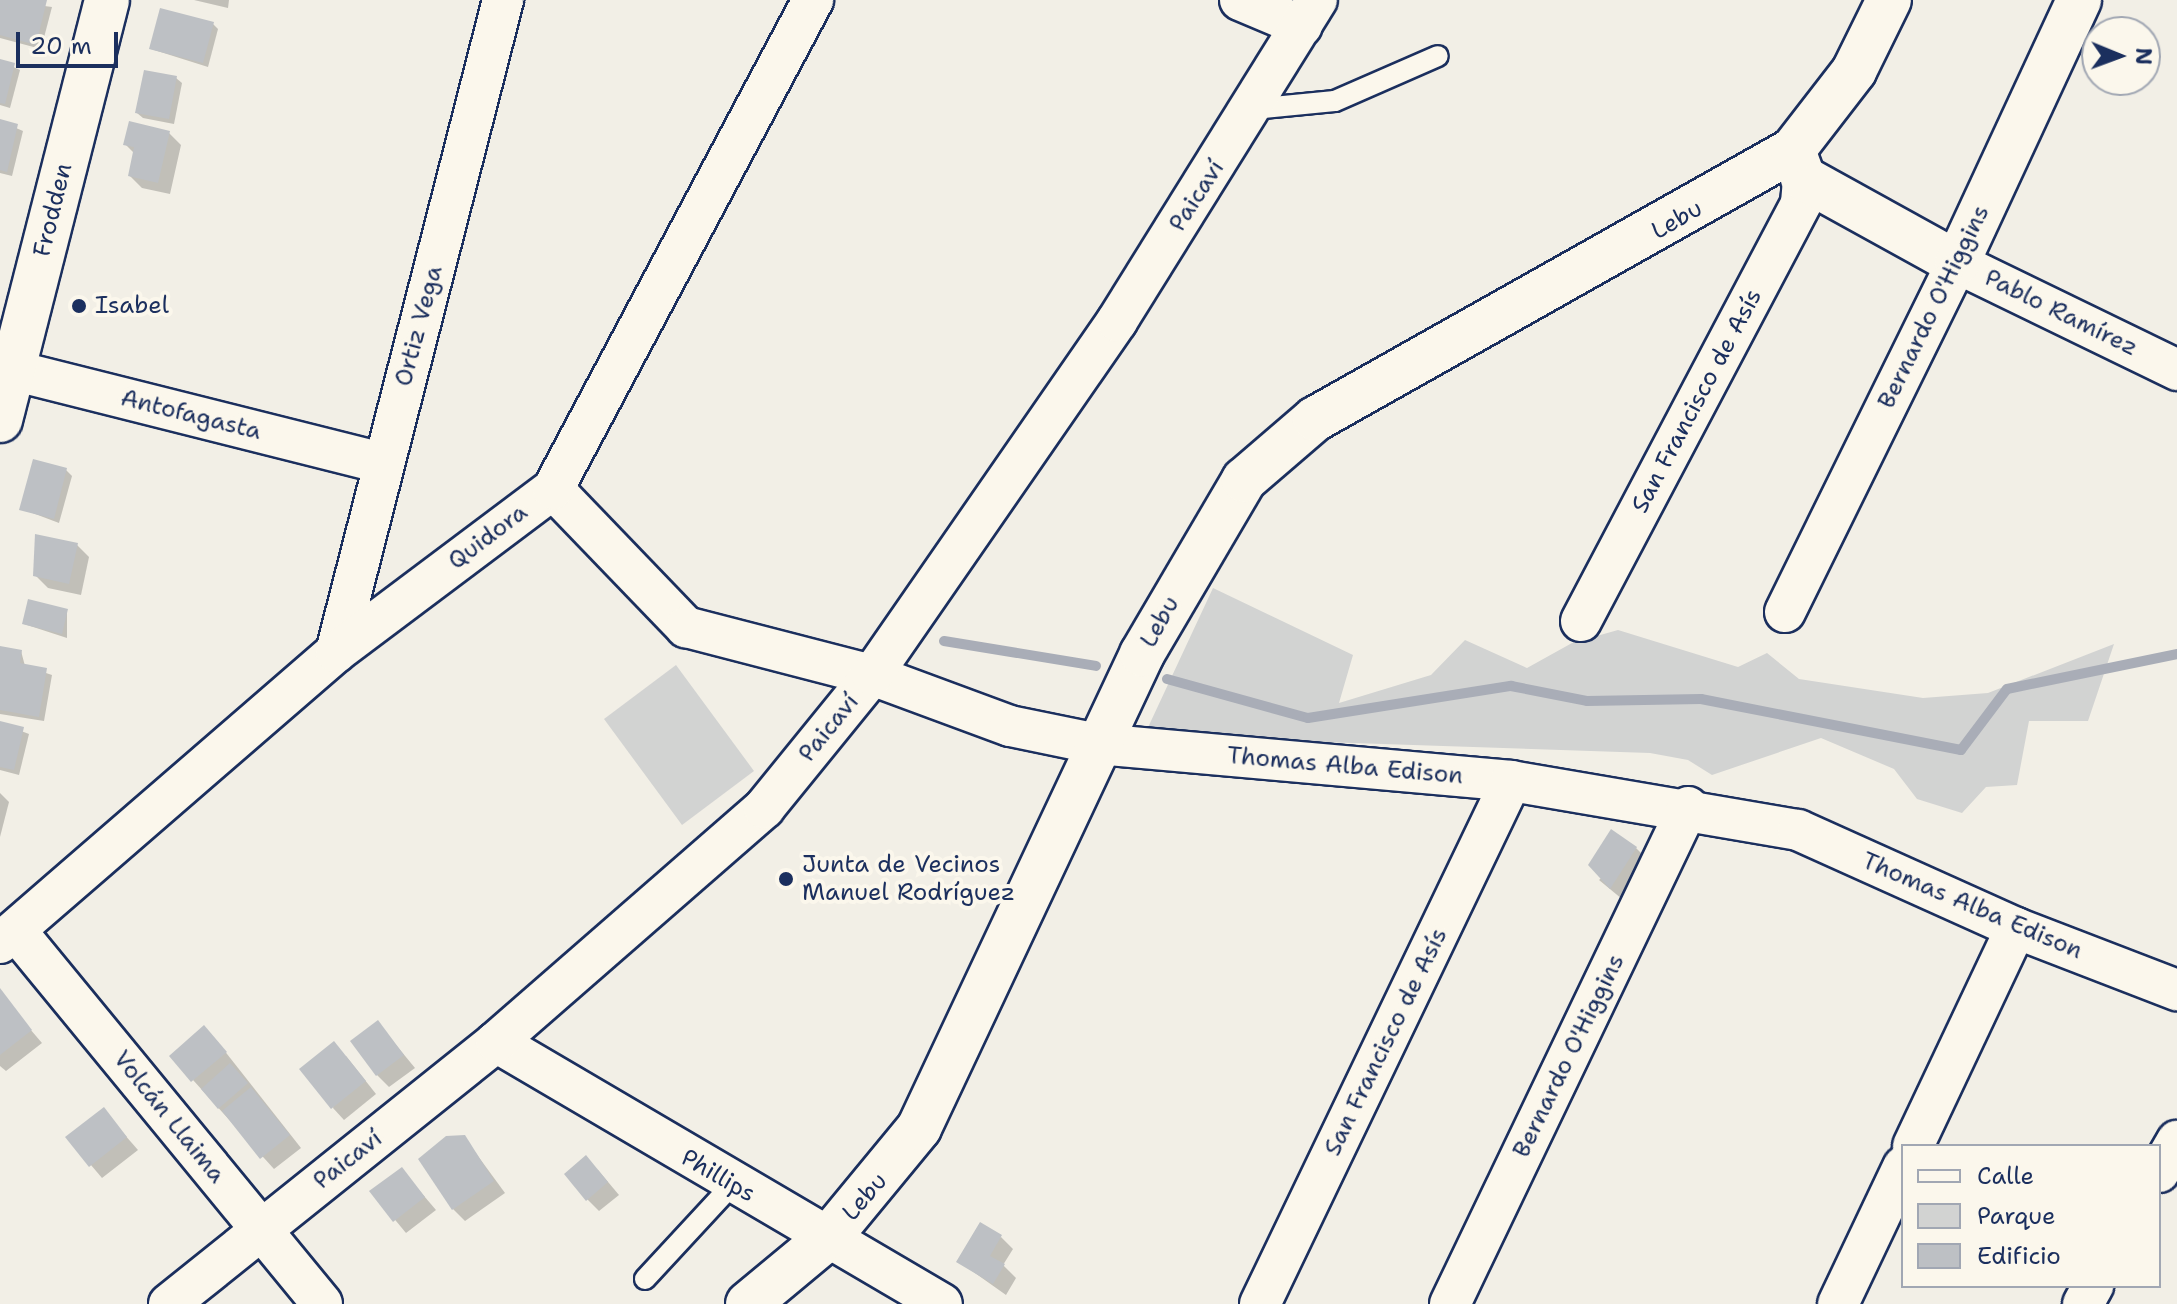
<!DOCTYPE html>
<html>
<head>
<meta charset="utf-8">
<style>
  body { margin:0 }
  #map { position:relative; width:2177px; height:1304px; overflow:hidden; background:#f2efe6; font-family:"Shantell Sans",sans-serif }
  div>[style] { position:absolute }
  .green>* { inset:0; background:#d2d3d2 }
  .shadow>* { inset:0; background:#0003 }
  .stream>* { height:10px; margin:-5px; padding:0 5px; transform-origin:5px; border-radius:5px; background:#a9adb7 }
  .building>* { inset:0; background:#bdc0c4 }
  .roads { filter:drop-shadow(2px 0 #1b2f5e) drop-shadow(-2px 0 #1b2f5e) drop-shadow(0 2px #1b2f5e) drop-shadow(0 -2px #1b2f5e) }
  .lane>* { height:20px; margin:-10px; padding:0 10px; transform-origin:10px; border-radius:10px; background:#fbf7ec }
  .street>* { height:40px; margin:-20px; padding:0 20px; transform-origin:20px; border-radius:20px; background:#fbf7ec }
  .secondary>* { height:44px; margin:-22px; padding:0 22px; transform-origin:22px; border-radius:22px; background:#fbf7ec }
  .dots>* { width:22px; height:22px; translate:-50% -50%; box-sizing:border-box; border:4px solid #fbf7ec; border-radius:50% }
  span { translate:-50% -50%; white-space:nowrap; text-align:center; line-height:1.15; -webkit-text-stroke:8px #fbf7ec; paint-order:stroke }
  .street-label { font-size:24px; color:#1b2f5e }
  .poi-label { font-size:24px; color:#1b2f5e }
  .left { translate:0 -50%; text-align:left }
  .legend { position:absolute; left:1901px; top:1144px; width:260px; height:144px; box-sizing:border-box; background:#fbf7ec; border:2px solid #a1a7b3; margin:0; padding:10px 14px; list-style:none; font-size:24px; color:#1b2f5e }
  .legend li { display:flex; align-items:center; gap:16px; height:40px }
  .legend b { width:40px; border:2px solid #a1a7b3 }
  .north { position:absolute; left:2081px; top:16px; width:80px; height:80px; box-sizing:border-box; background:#fbf7ec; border:2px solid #a1a7b3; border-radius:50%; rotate:91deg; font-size:22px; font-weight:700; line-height:32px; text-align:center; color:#1b2f5e }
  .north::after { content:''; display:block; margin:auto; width:28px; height:36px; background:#1b2f5e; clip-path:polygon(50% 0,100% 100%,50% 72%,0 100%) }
  .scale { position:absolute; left:16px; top:32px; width:102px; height:36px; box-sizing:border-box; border:4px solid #1b2f5e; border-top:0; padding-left:10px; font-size:24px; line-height:28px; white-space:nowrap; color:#1b2f5e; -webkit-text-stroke:6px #fbf7ec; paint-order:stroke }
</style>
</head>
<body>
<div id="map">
  <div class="green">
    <i style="clip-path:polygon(1213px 588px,1353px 655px,1339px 703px,1431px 675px,1465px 640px,1527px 668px,1572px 643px,1618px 630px,1738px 667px,1767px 653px,1799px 679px,1923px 698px,1988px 693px,2114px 644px,2088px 721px,2029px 721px,2017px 785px,1986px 787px,1962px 813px,1917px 799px,1894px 769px,1821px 738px,1712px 775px,1688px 760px,1650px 753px,1144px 736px)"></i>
    <i style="clip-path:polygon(676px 665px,754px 771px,682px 825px,604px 719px)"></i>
  </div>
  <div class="shadow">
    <i style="clip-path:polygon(0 0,52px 7px,41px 49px,0 38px)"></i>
    <i style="clip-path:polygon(194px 0,229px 0,228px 8px)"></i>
    <i style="clip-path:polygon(213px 24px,218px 29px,208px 67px,151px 49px)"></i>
    <i style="clip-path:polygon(0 61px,20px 70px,10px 108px,0 105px)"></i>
    <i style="clip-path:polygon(176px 78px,182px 83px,174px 124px,143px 118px,137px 113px)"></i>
    <i style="clip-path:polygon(0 121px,23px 131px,12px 176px,0 173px)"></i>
    <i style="clip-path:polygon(169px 133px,181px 145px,170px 194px,142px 188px,130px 176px,135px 154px,125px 144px)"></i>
    <i style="clip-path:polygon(66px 470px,72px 476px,59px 523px,22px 509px)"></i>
    <i style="clip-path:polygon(77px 545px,89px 557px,81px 595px,48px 588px,35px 575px)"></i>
    <i style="clip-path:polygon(67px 610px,67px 638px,24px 624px)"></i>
    <i style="clip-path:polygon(0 648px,21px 651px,25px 666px,52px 675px,44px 721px,0 714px)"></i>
    <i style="clip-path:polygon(0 723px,29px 734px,19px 775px,0 770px)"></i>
    <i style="clip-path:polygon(0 793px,9px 802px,0 837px)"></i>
    <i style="clip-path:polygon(1636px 848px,1648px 860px,1622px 899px,1599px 880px)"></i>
    <i style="clip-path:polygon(0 994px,42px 1043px,6px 1071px,0 1066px)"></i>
    <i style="clip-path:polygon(378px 1023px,415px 1068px,389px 1087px,377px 1075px)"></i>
    <i style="clip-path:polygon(216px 1040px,301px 1148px,274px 1169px,193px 1080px)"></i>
    <i style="clip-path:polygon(346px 1056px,376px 1094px,344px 1120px,333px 1108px)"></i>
    <i style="clip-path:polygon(103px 1110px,138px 1150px,102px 1178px,68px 1138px)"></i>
    <i style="clip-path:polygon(464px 1137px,505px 1193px,465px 1221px,453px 1209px)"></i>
    <i style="clip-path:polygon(401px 1169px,436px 1210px,406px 1233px,372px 1192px)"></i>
    <i style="clip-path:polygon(598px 1170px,619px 1195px,599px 1211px,587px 1199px)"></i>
    <i style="clip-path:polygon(1001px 1237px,1013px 1249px,1003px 1265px,1016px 1278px,1006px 1295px,958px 1261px)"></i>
  </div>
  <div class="stream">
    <i style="left:944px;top:641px;width:154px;rotate:9.3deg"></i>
    <i style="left:1167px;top:679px;width:146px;rotate:15.5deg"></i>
    <i style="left:1308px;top:718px;width:206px;rotate:-9deg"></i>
    <i style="left:1511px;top:686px;width:77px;rotate:11.2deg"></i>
    <i style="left:1587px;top:701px;width:114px;rotate:-1deg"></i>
    <i style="left:1701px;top:699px;width:265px;rotate:11.1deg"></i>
    <i style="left:1961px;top:750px;width:76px;rotate:-53deg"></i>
    <i style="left:2007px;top:689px;width:174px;rotate:-11.6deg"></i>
  </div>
  <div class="building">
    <i style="clip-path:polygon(0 0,47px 0,36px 45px,0 35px)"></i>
    <i style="clip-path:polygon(160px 8px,214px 22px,203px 63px,149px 49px)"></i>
    <i style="clip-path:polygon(0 59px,15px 63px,5px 104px,0 103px)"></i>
    <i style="clip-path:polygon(144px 70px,177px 76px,169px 119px,135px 113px)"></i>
    <i style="clip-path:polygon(0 119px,18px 124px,7px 172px,0 170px)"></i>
    <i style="clip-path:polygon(129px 121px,170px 131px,158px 183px,128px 176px,134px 147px,123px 145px)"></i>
    <i style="clip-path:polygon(33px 459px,67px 468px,54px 519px,19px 510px)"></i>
    <i style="clip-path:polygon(35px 534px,78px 543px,69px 584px,33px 576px)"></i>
    <i style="clip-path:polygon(28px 599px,68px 609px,62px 634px,22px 624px)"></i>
    <i style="clip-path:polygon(0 646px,22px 650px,20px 663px,47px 668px,39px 717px,0 710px)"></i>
    <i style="clip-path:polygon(0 721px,24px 727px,14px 770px,0 767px)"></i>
    <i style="clip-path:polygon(1611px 829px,1637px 847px,1610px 889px,1588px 865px)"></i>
    <i style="clip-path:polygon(0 988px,32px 1030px,0 1055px)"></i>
    <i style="clip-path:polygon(378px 1020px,404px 1055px,376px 1076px,350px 1041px)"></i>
    <i style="clip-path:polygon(204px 1025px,227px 1052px,191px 1082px,169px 1056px)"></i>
    <i style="clip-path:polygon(334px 1041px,366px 1081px,331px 1109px,299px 1069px)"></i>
    <i style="clip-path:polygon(230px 1063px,248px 1083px,218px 1109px,201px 1089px)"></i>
    <i style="clip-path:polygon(251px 1087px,290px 1135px,260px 1159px,222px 1111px)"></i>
    <i style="clip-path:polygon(104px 1107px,127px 1137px,89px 1167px,65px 1137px)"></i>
    <i style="clip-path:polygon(465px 1135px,494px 1181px,452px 1210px,418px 1159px,446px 1136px)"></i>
    <i style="clip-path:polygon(586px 1155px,608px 1182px,586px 1201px,564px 1174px)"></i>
    <i style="clip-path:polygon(402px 1167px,425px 1197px,393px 1222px,369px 1191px)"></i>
    <i style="clip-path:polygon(980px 1222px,1002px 1235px,990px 1256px,1005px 1264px,993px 1284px,956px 1262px)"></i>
  </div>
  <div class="roads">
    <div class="lane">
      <i style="left:1253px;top:109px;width:82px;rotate:-5.6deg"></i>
      <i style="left:1335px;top:101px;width:112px;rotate:-23.6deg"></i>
      <i style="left:645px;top:1279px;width:127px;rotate:-47.2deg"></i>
    </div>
    <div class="street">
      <i style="left:1240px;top:0;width:67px;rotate:22.8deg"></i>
      <i style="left:0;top:367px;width:395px;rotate:14.1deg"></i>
      <i style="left:553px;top:489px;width:192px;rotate:46.1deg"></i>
      <i style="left:686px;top:627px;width:192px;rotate:14.5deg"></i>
      <i style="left:872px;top:675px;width:147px;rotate:20.3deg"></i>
      <i style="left:1010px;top:726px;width:90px;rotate:11.6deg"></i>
      <i style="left:1098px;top:744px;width:415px;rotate:5.1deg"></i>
      <i style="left:1511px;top:781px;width:291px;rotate:9.7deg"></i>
      <i style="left:1798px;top:830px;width:239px;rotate:24.2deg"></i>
      <i style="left:2016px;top:928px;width:173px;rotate:21.1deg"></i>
      <i style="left:1785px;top:612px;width:389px;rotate:-63.8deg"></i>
      <i style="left:1957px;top:263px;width:245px;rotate:25.9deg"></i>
      <i style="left:1581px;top:621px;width:472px;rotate:-62.2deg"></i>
      <i style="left:1801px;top:203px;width:25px;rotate:-85deg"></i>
      <i style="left:336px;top:652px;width:673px;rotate:-75.63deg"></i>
      <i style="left:16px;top:931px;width:482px;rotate:50.6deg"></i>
      <i style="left:0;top:943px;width:444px;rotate:-40.9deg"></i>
      <i style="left:336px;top:652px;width:271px;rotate:-36.9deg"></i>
      <i style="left:553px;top:489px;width:554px;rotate:-62deg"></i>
      <i style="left:496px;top:1042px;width:517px;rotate:30.43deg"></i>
      <i style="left:1913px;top:1146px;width:241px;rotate:-64.7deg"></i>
      <i style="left:2159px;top:1172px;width:36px;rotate:-60deg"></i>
      <i style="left:169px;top:1304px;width:419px;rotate:-38.7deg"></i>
      <i style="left:496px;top:1042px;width:356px;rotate:-41.1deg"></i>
      <i style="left:764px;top:808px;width:171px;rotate:-50.9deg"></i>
      <i style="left:872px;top:675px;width:431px;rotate:-55.3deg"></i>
      <i style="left:1117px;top:321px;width:378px;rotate:-58.1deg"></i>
      <i style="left:1260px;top:1304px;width:580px;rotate:-64.36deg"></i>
      <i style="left:1450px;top:1304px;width:551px;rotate:-64.41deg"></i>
      <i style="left:1838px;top:1304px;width:152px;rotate:-64.6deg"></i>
      <i style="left:2083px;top:1304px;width:21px;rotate:-61deg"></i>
    </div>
    <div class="secondary">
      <i style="left:1793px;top:150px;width:30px;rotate:70deg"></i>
      <i style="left:1803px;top:178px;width:176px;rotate:28.9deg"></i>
      <i style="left:1957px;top:263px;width:290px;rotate:-65.1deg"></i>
      <i style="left:0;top:420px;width:433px;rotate:-75.7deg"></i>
      <i style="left:748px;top:1304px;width:107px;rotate:-39.7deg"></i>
      <i style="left:830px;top:1236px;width:140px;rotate:-50.5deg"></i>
      <i style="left:919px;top:1128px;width:524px;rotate:-64.8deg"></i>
      <i style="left:1142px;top:654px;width:202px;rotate:-59.6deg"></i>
      <i style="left:1244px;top:480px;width:94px;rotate:-40.7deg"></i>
      <i style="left:1315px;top:419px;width:548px;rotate:-29.37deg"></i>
      <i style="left:1793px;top:150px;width:100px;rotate:-52.3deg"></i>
      <i style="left:1854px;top:71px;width:79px;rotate:-63.8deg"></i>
    </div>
  </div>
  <div class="dots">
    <i style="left:79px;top:306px;background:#1b2f5e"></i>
    <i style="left:786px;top:879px;background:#1b2f5e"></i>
  </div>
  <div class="street-label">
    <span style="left:1197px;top:196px;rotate:-57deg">Paicaví</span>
    <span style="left:53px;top:210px;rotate:-76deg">Frodden</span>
    <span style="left:1677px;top:220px;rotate:-30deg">Lebu</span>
    <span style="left:1934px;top:307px;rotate:-64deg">Bernardo O'Higgins</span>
    <span style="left:2061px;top:313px;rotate:26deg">Pablo Ramírez</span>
    <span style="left:419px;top:326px;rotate:-75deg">Ortiz Vega</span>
    <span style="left:1697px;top:401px;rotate:-62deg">San Francisco de Asís</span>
    <span style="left:191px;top:415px;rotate:14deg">Antofagasta</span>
    <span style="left:488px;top:537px;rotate:-37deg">Quidora</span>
    <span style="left:1160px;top:622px;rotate:-61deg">Lebu</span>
    <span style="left:829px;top:728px;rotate:-51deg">Paicaví</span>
    <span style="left:1345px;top:766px;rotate:5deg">Thomas Alba Edison</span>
    <span style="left:1972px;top:906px;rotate:23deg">Thomas Alba Edison</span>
    <span style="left:1386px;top:1042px;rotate:-64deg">San Francisco de Asís</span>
    <span style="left:1569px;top:1056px;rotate:-64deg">Bernardo O'Higgins</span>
    <span style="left:169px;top:1117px;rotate:51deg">Volcán Llaima</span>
    <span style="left:348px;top:1160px;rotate:-38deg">Paicaví</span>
    <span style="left:718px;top:1176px;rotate:30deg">Phillips</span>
    <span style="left:865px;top:1197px;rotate:-49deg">Lebu</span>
  </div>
  <div class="poi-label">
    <span class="left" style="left:95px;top:306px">Isabel</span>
    <span class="left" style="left:802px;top:879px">Junta de Vecinos<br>Manuel Rodríguez</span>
  </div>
  <ul class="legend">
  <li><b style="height:10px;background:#fbf7ec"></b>Calle</li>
  <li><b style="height:22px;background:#d2d3d2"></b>Parque</li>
  <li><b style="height:22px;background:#bdc0c4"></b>Edificio</li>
  </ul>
  <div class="north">N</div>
  <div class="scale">20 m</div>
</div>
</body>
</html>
